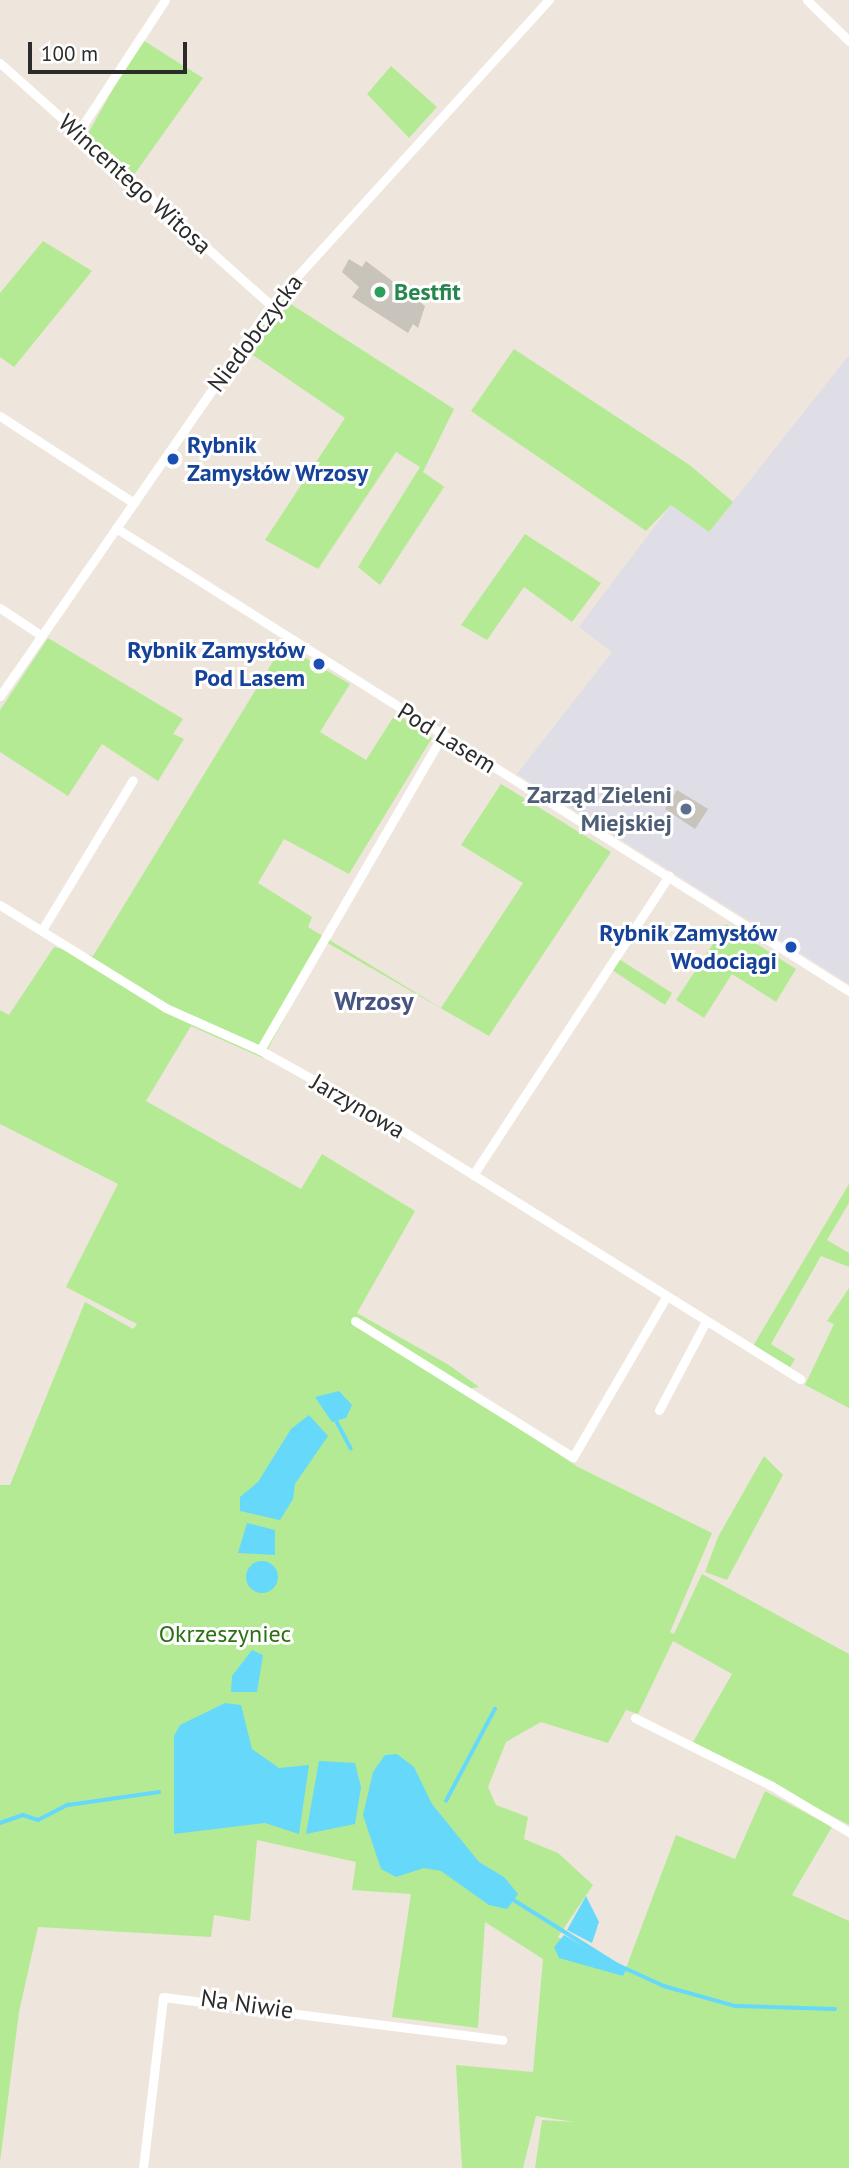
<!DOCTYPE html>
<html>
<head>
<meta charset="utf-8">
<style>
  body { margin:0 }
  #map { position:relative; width:849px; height:2168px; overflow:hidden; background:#eee6dc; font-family:"PT Sans",sans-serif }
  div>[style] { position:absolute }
  .industrial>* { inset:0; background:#dfdde6 }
  .green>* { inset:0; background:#b4ea94 }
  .water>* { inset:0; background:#66d8f9 }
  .round { border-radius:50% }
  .stream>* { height:3.5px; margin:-1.75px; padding:0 1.75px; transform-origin:1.75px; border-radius:1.75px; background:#66d8f9 }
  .building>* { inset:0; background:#c9c4bb }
  .street>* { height:9px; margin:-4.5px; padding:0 4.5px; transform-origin:4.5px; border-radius:4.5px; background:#fff }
  .dots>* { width:19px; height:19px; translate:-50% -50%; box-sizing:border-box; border:4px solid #fff; border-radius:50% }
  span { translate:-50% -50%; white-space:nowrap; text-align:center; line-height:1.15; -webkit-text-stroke:6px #fff; paint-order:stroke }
  .street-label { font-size:24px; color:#2b2b2b }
  .leisure-label { font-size:24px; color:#27864d; font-weight:700 }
  .left { translate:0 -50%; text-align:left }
  .transit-label { font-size:24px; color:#164399; font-weight:700 }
  .right { translate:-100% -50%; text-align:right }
  .service-label { font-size:24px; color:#4e5e75; font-weight:700 }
  .park-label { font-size:24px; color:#2a7014 }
  .neighbourhood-label { font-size:26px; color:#475380; font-weight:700 }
  .scale { position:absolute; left:28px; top:42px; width:159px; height:32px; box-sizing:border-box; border:4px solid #2b2b2b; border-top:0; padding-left:9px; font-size:21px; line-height:24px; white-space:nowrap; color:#2b2b2b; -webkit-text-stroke:5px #fff; paint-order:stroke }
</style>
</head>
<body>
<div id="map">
  <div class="industrial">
    <i style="clip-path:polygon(849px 355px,849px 984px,517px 774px,612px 652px,579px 627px,671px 505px,709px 532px)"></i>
  </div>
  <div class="green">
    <i style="clip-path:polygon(141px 39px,203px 78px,126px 186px,81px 146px)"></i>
    <i style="clip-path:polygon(391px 66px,437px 107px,409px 138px,367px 94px)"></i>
    <i style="clip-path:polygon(43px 241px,92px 271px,14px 367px,0 357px,0 293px)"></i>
    <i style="clip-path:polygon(283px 299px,454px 409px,423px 472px,452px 492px,444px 487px,380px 585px,358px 567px,420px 467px,396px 452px,318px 569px,265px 540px,345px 418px,244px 349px)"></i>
    <i style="clip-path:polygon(514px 349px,691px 466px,733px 502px,709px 532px,671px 505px,646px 531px,471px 411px)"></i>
    <i style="clip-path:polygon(525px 534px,601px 583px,572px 622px,524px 587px,487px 640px,461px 625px)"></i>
    <i style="clip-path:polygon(48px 638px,183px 719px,173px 734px,184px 739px,158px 781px,102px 744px,68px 796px,0 752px,0 710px)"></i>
    <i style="clip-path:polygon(283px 645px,350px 684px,320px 732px,366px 760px,396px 713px,432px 738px,349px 874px,284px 839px,258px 883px,312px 917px,308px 927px,441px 1008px,523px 883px,461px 845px,501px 784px,611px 852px,489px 1036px,326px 942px,263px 1058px,191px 1026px,146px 1101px,301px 1189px,322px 1154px,415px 1211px,357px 1313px,449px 1365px,479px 1387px,461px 1390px,578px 1467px,712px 1533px,670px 1632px,674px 1634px,702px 1574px,849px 1654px,849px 1825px,693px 1742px,732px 1674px,673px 1641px,638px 1714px,626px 1710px,608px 1743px,541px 1722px,506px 1742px,488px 1787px,496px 1805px,528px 1817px,524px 1839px,558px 1853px,593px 1885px,558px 1937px,623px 1976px,676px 1835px,735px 1859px,765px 1791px,832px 1827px,792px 1895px,849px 1921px,849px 2168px,535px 2168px,542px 2120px,574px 2122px,536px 2116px,523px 2168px,462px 2168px,456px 2065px,533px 2072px,543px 1959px,485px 1922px,478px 2028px,392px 2017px,411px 1894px,352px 1890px,356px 1862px,257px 1840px,250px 1921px,214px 1915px,211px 1937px,38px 1927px,19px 2012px,0 2162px,0 1485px,10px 1485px,85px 1302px,133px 1329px,137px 1324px,66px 1287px,118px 1184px,0 1124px,0 1010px,9px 1015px,54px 947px,93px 956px)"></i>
    <i style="clip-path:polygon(726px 924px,796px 969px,776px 1002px,732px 974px,704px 1018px,676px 1000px)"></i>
    <i style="clip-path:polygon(619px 959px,672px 993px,665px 1005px,612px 970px)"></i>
    <i style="clip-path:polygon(849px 1184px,849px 1203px,827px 1240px,849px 1253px,849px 1267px,821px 1256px,771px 1344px,795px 1359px,790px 1367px,753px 1346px)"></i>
    <i style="clip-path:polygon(849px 1288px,849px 1408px,805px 1385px,834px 1324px,827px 1321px)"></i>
    <i style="clip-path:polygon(764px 1456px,783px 1475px,727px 1580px,705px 1572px,718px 1537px)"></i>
  </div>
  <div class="water">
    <i style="clip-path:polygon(339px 1391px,352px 1405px,346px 1418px,332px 1422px,315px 1397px)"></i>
    <i style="clip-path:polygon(309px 1415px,328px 1436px,295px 1484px,293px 1499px,280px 1520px,240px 1511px,240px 1497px,258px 1482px,291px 1429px)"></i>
    <i style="clip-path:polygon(247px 1523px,275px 1530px,275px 1555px,238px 1553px)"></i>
    <i class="round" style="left:246px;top:1561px;width:32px;height:32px"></i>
    <i style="clip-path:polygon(252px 1650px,263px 1655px,257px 1692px,231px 1692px,232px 1676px)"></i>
    <i style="clip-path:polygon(225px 1703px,241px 1705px,252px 1749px,279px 1768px,309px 1765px,299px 1834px,265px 1823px,174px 1834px,174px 1736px,180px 1725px)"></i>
    <i style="clip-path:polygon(397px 1754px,414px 1767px,432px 1804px,479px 1862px,504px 1877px,518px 1894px,507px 1909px,489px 1905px,441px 1871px,424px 1868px,396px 1877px,381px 1869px,363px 1815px,373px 1772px,385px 1755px)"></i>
    <i style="clip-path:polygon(319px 1761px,355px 1763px,361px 1787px,355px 1824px,306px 1834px)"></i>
    <i style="clip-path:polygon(586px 1896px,599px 1922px,592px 1943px,567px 1930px)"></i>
    <i style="clip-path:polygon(564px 1935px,626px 1970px,623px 1976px,559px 1958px,554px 1947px)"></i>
  </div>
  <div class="stream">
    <i style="left:336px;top:1420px;width:32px;rotate:62deg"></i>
    <i style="left:446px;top:1801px;width:104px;rotate:-62deg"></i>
    <i style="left:0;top:1823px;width:24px;rotate:-19deg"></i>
    <i style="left:23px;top:1815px;width:16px;rotate:18deg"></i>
    <i style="left:38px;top:1820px;width:34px;rotate:-27deg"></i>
    <i style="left:68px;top:1805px;width:92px;rotate:-8.1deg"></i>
    <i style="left:514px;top:1900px;width:120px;rotate:32.1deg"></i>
    <i style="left:616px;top:1964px;width:53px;rotate:24.6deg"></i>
    <i style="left:664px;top:1986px;width:74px;rotate:15.7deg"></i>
    <i style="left:735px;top:2006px;width:100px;rotate:1.7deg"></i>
  </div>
  <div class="building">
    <i style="clip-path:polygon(349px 259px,362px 267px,366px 261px,425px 306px,418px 328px,413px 324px,408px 333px,352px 297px,359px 287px,342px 272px)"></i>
    <i style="clip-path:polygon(677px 790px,708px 809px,695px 829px,665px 809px)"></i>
  </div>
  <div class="street">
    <i style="left:807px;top:0;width:59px;rotate:44.3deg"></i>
    <i style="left:0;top:63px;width:363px;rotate:41.8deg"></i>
    <i style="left:77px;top:134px;width:160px;rotate:-56.7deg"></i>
    <i style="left:0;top:416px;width:160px;rotate:33deg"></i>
    <i style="left:116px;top:528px;width:867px;rotate:32.28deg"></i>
    <i style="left:0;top:608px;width:50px;rotate:33.7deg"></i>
    <i style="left:0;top:696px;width:476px;rotate:-55.3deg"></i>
    <i style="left:271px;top:305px;width:413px;rotate:-47.7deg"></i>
    <i style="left:0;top:905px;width:195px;rotate:31.8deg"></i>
    <i style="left:166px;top:1008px;width:103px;rotate:24.1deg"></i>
    <i style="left:260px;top:1050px;width:142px;rotate:29.1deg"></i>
    <i style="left:384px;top:1119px;width:491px;rotate:32deg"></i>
    <i style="left:42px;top:930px;width:175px;rotate:-58.8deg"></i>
    <i style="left:260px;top:1050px;width:363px;rotate:-59.9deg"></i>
    <i style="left:473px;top:1175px;width:358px;rotate:-56.8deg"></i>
    <i style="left:355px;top:1321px;width:257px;rotate:32deg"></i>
    <i style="left:573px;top:1457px;width:185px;rotate:-59.8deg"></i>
    <i style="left:659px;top:1410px;width:98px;rotate:-62.1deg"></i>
    <i style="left:635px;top:1718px;width:153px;rotate:26.4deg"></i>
    <i style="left:772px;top:1786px;width:90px;rotate:30.9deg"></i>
    <i style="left:143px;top:2168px;width:172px;rotate:-83.3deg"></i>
    <i style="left:163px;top:1997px;width:342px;rotate:7.2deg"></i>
  </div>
  <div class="dots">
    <i style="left:380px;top:292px;background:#2e9e5b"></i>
    <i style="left:173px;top:459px;background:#1a4fb4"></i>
    <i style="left:319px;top:664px;background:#1a4fb4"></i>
    <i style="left:686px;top:809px;background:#5c6f8a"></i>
    <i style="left:791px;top:947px;background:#1a4fb4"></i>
  </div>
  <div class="street-label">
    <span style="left:135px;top:184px;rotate:42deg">Wincentego Witosa</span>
    <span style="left:255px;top:333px;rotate:-53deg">Niedobczycka</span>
    <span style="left:447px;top:738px;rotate:32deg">Pod Lasem</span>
    <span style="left:358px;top:1106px;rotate:30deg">Jarzynowa</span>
    <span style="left:247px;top:2004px;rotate:8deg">Na Niwie</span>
  </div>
  <div class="leisure-label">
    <span class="left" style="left:394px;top:292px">Bestfit</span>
  </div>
  <div class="transit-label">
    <span class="left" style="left:187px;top:459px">Rybnik<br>Zamysłów Wrzosy</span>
    <span class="right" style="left:305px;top:664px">Rybnik Zamysłów<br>Pod Lasem</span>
    <span class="right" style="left:777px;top:947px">Rybnik Zamysłów<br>Wodociągi</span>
  </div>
  <div class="service-label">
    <span class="right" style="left:672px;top:809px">Zarząd Zieleni<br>Miejskiej</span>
  </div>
  <div class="park-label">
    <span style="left:225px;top:1634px">Okrzeszyniec</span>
  </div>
  <div class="neighbourhood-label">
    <span style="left:374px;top:1001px">Wrzosy</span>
  </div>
  <div class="scale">100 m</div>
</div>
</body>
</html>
